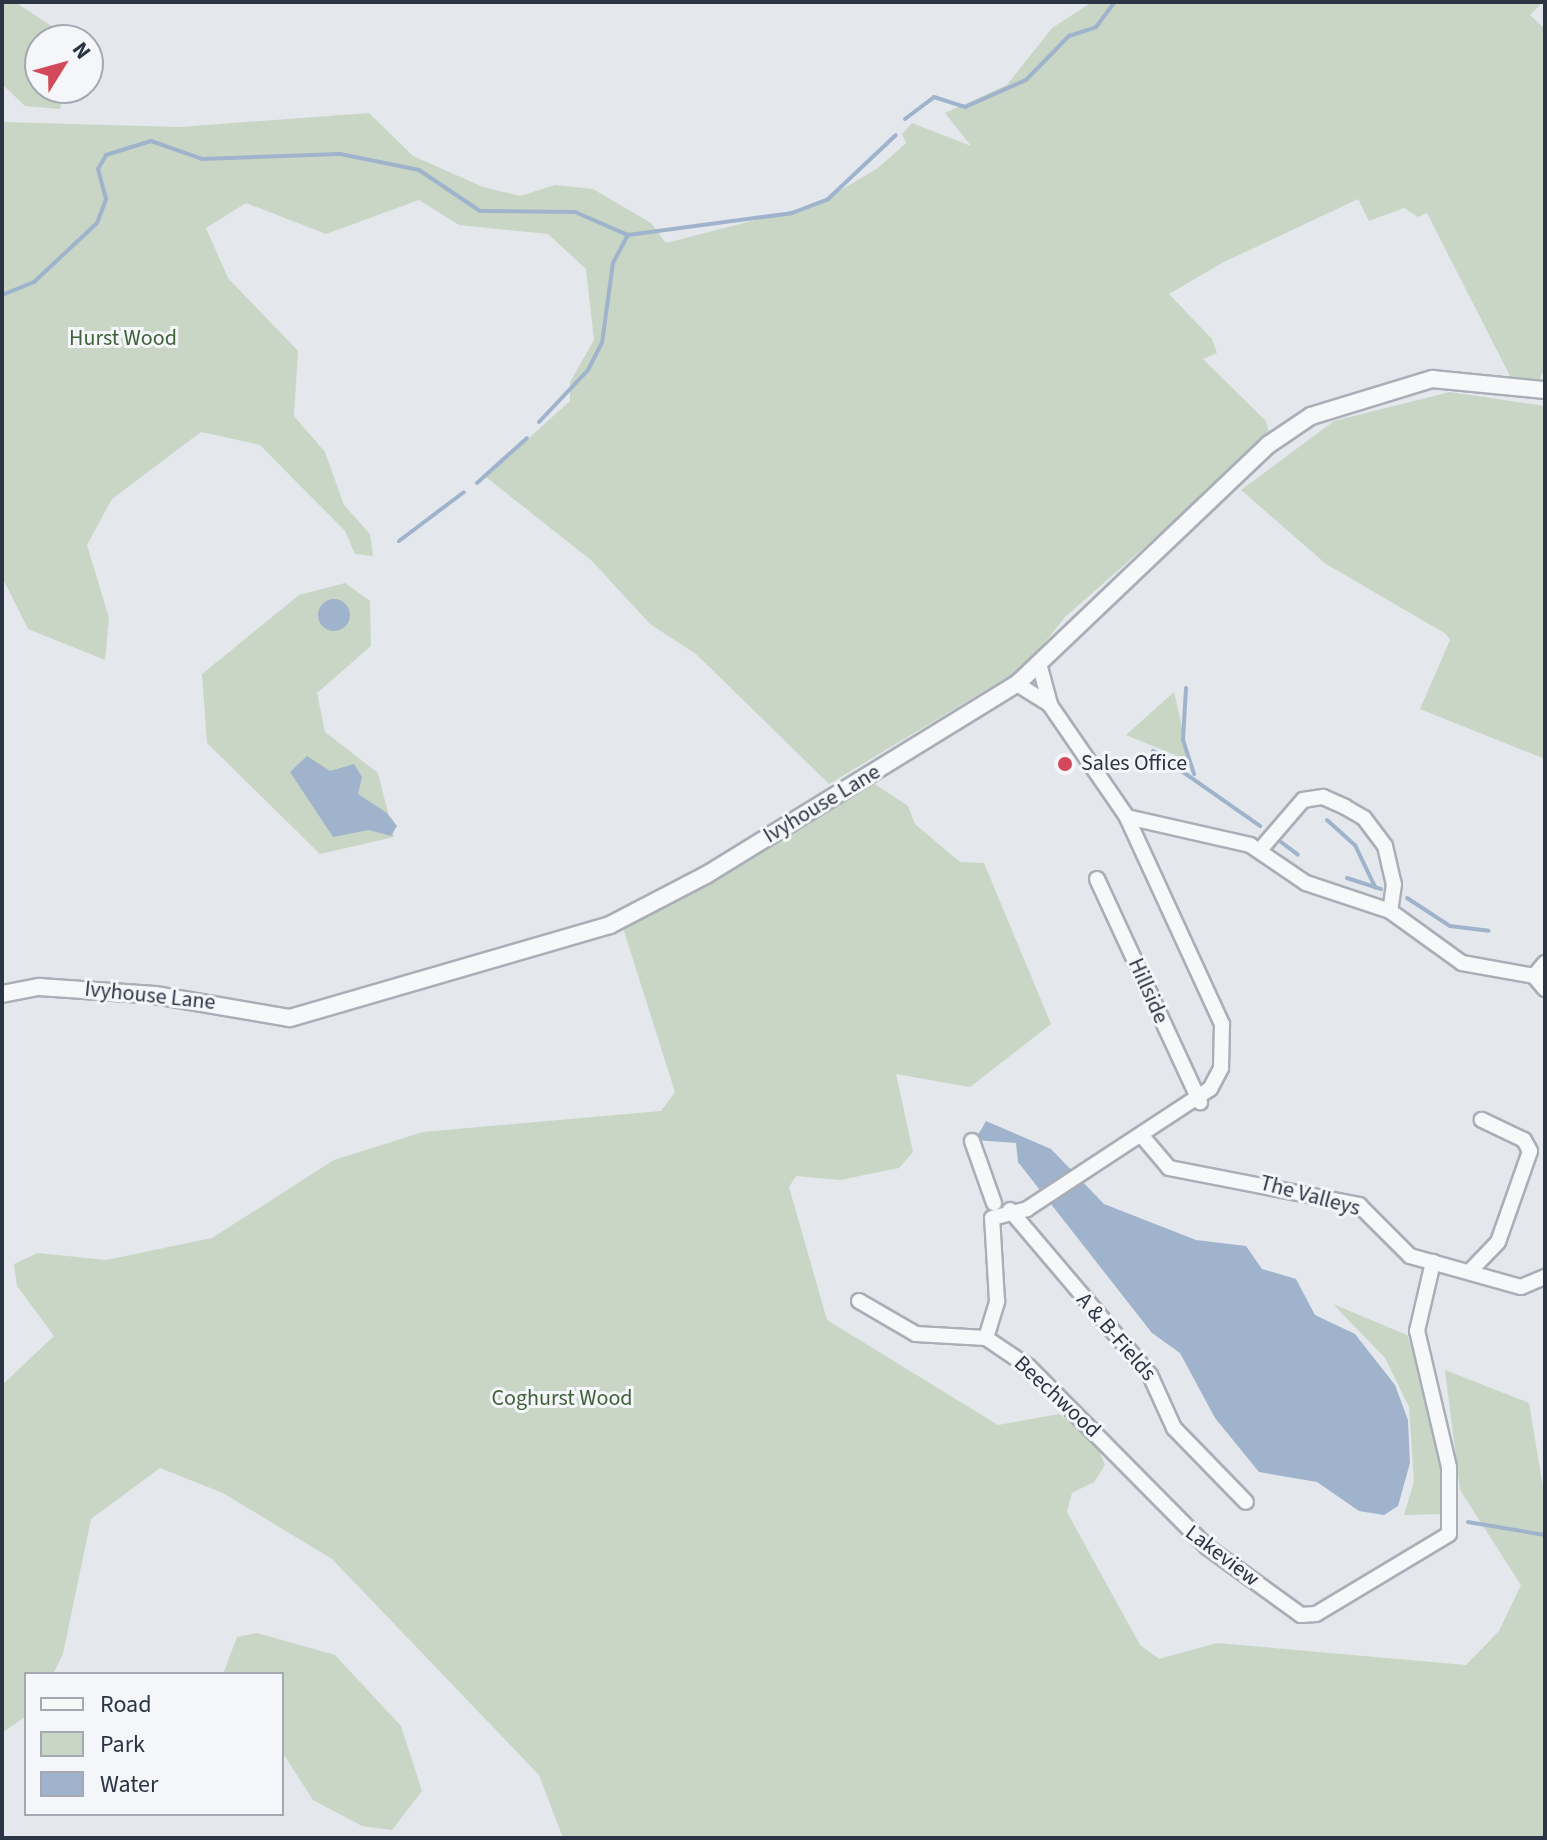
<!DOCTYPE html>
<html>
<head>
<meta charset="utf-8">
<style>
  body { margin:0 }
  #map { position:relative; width:1547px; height:1840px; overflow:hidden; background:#e4e7ec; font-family:"Source Sans 3",sans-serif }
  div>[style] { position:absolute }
  .green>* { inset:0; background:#c9d6c5 }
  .water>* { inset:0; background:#9fb4cc }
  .round { border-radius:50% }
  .stream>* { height:4px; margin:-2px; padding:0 2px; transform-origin:2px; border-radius:2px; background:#9fb4cc }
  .roads { filter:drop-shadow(2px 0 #a9aeb7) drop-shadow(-2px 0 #a9aeb7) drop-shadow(0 2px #a9aeb7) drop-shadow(0 -2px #a9aeb7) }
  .minor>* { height:14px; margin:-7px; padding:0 7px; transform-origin:7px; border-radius:7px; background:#f7f8fa }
  .tertiary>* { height:16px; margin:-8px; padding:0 8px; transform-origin:8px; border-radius:8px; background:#f7f8fa }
  .dots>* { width:22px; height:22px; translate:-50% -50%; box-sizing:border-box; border:4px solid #f4f6f9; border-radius:50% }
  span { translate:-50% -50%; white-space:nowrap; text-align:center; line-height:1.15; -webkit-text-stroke:6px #f4f6f9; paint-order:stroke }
  .park-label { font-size:22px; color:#3f6138 }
  .poi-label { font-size:22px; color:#2b3445 }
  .left { translate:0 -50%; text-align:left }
  .street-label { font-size:22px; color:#2b3445 }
  .frame { position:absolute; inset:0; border:4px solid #2b3445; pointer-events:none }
  .legend { position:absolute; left:24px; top:1672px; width:260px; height:144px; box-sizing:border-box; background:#f4f6f9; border:2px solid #a4a8b1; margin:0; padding:10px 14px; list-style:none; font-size:24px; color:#2b3445 }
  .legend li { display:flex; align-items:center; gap:16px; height:40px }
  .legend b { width:40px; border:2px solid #a4a8b1 }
  .north { position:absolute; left:24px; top:24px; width:80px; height:80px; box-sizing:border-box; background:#f4f6f9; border:2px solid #a4a8b1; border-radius:50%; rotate:53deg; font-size:22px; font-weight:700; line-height:32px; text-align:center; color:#2b3445 }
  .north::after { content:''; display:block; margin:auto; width:28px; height:36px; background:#d1495b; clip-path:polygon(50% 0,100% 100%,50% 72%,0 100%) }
</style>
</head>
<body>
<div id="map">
  <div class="green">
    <i style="clip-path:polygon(2px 2px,15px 2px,53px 27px,57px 40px,40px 40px,40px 88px,65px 88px,60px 109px,25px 106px,2px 84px)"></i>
    <i style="clip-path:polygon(1092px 2px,1543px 2px,1530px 15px,1545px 29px,1545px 367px,1538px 383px,1511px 378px,1427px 213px,1418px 217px,1404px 208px,1369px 221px,1358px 199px,1222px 263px,1169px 294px,1212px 339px,1217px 353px,1203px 359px,1266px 421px,1270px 437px,1065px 617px,1026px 666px,829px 784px,696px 654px,650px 624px,592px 561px,486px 477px,570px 401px,570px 382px,594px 340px,586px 269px,548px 234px,459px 225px,419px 200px,326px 234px,246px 203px,206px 228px,228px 278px,298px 351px,294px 416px,325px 452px,344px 505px,370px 534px,373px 556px,355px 554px,345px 531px,260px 445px,201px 432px,112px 499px,87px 545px,109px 618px,105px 660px,28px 629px,2px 577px,2px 122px,180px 127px,369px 113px,413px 156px,483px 187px,520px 196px,555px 185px,593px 189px,651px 223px,666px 243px,817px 204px,878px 168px,906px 143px,902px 134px,912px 123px,971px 146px,945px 113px,1007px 85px,1052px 28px)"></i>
    <i style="clip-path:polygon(1450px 392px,1545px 406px,1545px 759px,1420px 709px,1450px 640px,1446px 634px,1326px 564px,1241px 490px,1334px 421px)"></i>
    <i style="clip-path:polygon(345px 583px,370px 601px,371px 646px,317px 693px,325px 732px,378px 773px,394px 837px,320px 854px,207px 743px,202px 674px,299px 595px)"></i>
    <i style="clip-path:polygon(1174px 692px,1190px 761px,1126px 735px)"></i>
    <i style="clip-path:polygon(873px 783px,908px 806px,915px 824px,960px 862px,984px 863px,1051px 1024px,970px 1087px,896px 1074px,913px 1152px,899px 1168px,840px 1180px,796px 1176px,789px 1187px,827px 1320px,998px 1425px,1059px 1414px,1094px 1438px,1105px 1465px,1094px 1482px,1072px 1493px,1067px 1512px,1140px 1645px,1159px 1659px,1217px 1643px,1466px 1665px,1499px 1631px,1521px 1585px,1460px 1490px,1445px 1370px,1529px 1403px,1545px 1499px,1545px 1838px,563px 1838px,539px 1775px,332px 1559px,223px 1493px,160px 1468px,91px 1519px,63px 1654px,53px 1674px,26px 1674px,26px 1716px,2px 1733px,2px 1385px,54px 1336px,17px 1286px,14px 1264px,38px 1253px,106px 1260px,212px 1238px,334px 1160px,423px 1132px,661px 1111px,675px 1092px,623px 928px)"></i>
    <i style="clip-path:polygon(1333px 1304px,1407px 1335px,1445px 1434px,1444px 1514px,1404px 1515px,1414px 1482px,1409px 1407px,1385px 1358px)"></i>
    <i style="clip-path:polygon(257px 1633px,335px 1655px,401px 1726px,422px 1791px,392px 1830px,362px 1826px,313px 1800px,282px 1752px,282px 1674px,223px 1674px,237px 1637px)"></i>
  </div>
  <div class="water">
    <i class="round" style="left:318px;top:599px;width:32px;height:32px"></i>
    <i style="clip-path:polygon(307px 756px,330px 771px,354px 764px,362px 777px,358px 794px,387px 813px,397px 826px,391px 836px,369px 830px,333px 837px,290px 772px)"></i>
    <i style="clip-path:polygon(986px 1121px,1051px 1149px,1104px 1204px,1196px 1240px,1246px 1246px,1262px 1269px,1296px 1279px,1315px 1315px,1355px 1334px,1395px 1385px,1408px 1420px,1410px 1463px,1398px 1506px,1384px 1515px,1359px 1511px,1317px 1482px,1259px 1472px,1215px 1418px,1180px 1353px,1152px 1333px,1018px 1162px,1016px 1143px,975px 1140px)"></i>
  </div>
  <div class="stream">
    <i style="left:905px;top:119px;width:36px;rotate:-37deg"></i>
    <i style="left:934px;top:97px;width:33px;rotate:18deg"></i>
    <i style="left:965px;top:107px;width:67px;rotate:-23.9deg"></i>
    <i style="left:1026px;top:80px;width:62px;rotate:-45.7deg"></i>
    <i style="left:1069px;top:36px;width:28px;rotate:-18deg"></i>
    <i style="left:1096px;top:27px;width:31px;rotate:-53deg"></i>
    <i style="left:2px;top:295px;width:35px;rotate:-22deg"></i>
    <i style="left:34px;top:282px;width:86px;rotate:-43.1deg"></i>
    <i style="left:97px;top:223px;width:26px;rotate:-69deg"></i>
    <i style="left:106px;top:199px;width:31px;rotate:-105deg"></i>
    <i style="left:98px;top:169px;width:16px;rotate:-60deg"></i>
    <i style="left:106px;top:155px;width:47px;rotate:-17.3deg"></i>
    <i style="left:151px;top:141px;width:54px;rotate:19.4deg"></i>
    <i style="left:202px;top:159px;width:138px;rotate:-2.1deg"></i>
    <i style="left:340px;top:154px;width:81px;rotate:11.4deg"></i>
    <i style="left:419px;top:170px;width:73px;rotate:33.9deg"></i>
    <i style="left:480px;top:211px;width:95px;rotate:0.6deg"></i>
    <i style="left:575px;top:212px;width:58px;rotate:23.5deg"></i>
    <i style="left:628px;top:235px;width:165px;rotate:-7.6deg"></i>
    <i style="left:792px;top:213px;width:39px;rotate:-21deg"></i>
    <i style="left:828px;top:199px;width:93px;rotate:-43.3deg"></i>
    <i style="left:539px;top:422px;width:71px;rotate:-46.7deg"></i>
    <i style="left:588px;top:370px;width:30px;rotate:-63deg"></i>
    <i style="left:602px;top:343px;width:81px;rotate:-82.2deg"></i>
    <i style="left:613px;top:263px;width:32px;rotate:-62deg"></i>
    <i style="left:477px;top:483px;width:67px;rotate:-42deg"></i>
    <i style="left:399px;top:541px;width:81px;rotate:-37deg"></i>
    <i style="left:1186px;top:688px;width:52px;rotate:93.3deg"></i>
    <i style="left:1183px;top:740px;width:36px;rotate:72deg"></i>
    <i style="left:1153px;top:751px;width:131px;rotate:35deg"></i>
    <i style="left:1327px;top:820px;width:38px;rotate:42deg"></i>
    <i style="left:1355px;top:845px;width:47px;rotate:64.5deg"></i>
    <i style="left:1281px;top:842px;width:21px;rotate:37deg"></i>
    <i style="left:1347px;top:878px;width:36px;rotate:18deg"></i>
    <i style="left:1407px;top:898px;width:51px;rotate:33.1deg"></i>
    <i style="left:1450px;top:926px;width:39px;rotate:7deg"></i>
    <i style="left:1468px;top:1522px;width:78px;rotate:9.6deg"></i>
  </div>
  <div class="roads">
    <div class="minor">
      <i style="left:1040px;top:667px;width:39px;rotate:75deg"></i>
      <i style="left:1050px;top:705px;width:136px;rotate:55.5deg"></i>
      <i style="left:1127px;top:817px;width:126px;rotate:12.8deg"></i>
      <i style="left:1250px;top:845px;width:68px;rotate:34.2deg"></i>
      <i style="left:1306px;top:883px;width:89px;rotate:18.4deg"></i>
      <i style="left:1390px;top:911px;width:89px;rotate:35.8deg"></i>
      <i style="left:1462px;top:963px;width:73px;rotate:10.2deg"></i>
      <i style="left:1534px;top:976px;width:17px;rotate:-50deg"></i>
      <i style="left:1017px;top:684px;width:39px;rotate:32deg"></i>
      <i style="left:1260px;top:850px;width:66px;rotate:-49.3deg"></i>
      <i style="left:1303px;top:800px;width:20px;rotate:-9deg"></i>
      <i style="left:1323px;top:797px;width:24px;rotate:24deg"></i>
      <i style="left:1345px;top:807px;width:22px;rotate:30deg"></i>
      <i style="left:1364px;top:818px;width:35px;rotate:53deg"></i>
      <i style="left:1385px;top:846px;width:39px;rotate:77deg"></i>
      <i style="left:1394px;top:884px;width:27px;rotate:98deg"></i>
      <i style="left:1097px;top:879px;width:246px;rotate:65.2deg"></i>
      <i style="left:1534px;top:976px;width:17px;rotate:50deg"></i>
      <i style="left:1142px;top:1136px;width:42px;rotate:49.8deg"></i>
      <i style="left:1169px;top:1168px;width:194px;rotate:11deg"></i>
      <i style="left:1359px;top:1205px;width:72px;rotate:45deg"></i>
      <i style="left:1410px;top:1256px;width:115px;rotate:15.6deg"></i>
      <i style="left:1521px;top:1287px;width:26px;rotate:-23deg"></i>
      <i style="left:972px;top:1141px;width:66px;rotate:70.5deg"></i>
      <i style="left:1010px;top:1210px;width:216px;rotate:49.7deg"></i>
      <i style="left:1150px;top:1375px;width:58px;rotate:65.6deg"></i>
      <i style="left:1174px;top:1428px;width:103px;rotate:45.8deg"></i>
      <i style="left:1472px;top:1269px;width:37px;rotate:-46deg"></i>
      <i style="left:1498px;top:1242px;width:96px;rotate:-70.6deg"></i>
      <i style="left:1530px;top:1151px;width:13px;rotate:-119deg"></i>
      <i style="left:1524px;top:1140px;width:47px;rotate:-154.5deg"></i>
      <i style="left:859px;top:1301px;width:66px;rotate:30.1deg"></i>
      <i style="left:916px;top:1334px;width:70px;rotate:3.3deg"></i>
      <i style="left:986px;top:1338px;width:39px;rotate:-73deg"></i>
      <i style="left:997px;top:1301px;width:83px;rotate:-93.4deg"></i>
      <i style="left:992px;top:1218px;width:36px;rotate:-14deg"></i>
      <i style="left:1027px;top:1209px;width:219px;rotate:-33.3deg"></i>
      <i style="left:1210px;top:1089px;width:24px;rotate:-62deg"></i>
      <i style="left:1221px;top:1068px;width:44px;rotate:-88.7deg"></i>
      <i style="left:1222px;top:1024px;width:228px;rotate:-114.7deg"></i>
      <i style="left:986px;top:1338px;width:52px;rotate:34deg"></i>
      <i style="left:1029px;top:1367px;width:253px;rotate:45.3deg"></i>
      <i style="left:1207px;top:1547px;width:116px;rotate:35.9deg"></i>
      <i style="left:1301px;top:1615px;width:15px;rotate:-4deg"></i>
      <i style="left:1316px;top:1614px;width:155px;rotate:-31deg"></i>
      <i style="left:1449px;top:1534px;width:67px;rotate:-90deg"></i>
      <i style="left:1449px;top:1467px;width:140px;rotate:-103.2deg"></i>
      <i style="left:1417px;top:1331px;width:71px;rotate:-76.9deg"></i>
    </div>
    <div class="tertiary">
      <i style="left:2px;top:994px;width:38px;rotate:-11deg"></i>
      <i style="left:39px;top:987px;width:116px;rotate:3.9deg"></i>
      <i style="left:155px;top:995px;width:137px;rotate:9.7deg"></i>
      <i style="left:290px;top:1018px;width:333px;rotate:-16.2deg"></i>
      <i style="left:610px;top:925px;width:108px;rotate:-27.5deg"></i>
      <i style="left:706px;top:875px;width:365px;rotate:-31.6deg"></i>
      <i style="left:1017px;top:684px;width:347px;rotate:-43.6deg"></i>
      <i style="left:1268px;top:445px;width:52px;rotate:-34deg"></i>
      <i style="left:1311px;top:416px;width:127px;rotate:-17deg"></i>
      <i style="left:1432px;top:379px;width:114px;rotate:5.6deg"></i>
    </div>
  </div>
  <div class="dots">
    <i style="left:1065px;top:764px;background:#d1495b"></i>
  </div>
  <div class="park-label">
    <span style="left:123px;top:339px">Hurst Wood</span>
    <span style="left:562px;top:1399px">Coghurst Wood</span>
  </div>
  <div class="poi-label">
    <span class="left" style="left:1081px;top:764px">Sales Office</span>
  </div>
  <div class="street-label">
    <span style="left:822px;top:804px;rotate:-31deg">Ivyhouse Lane</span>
    <span style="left:1148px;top:991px;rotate:66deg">Hillside</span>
    <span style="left:150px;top:996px;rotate:6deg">Ivyhouse Lane</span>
    <span style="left:1310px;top:1196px;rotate:15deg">The Valleys</span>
    <span style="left:1116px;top:1337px;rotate:49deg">A &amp; B-Fields</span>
    <span style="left:1057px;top:1397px;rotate:43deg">Beechwood</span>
    <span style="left:1222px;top:1556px;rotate:37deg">Lakeview</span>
  </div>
  <div class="frame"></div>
  <ul class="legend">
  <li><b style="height:10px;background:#f7f8fa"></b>Road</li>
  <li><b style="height:22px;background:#c9d6c5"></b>Park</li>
  <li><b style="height:22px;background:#9fb4cc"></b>Water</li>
  </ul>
  <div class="north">N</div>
</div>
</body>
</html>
